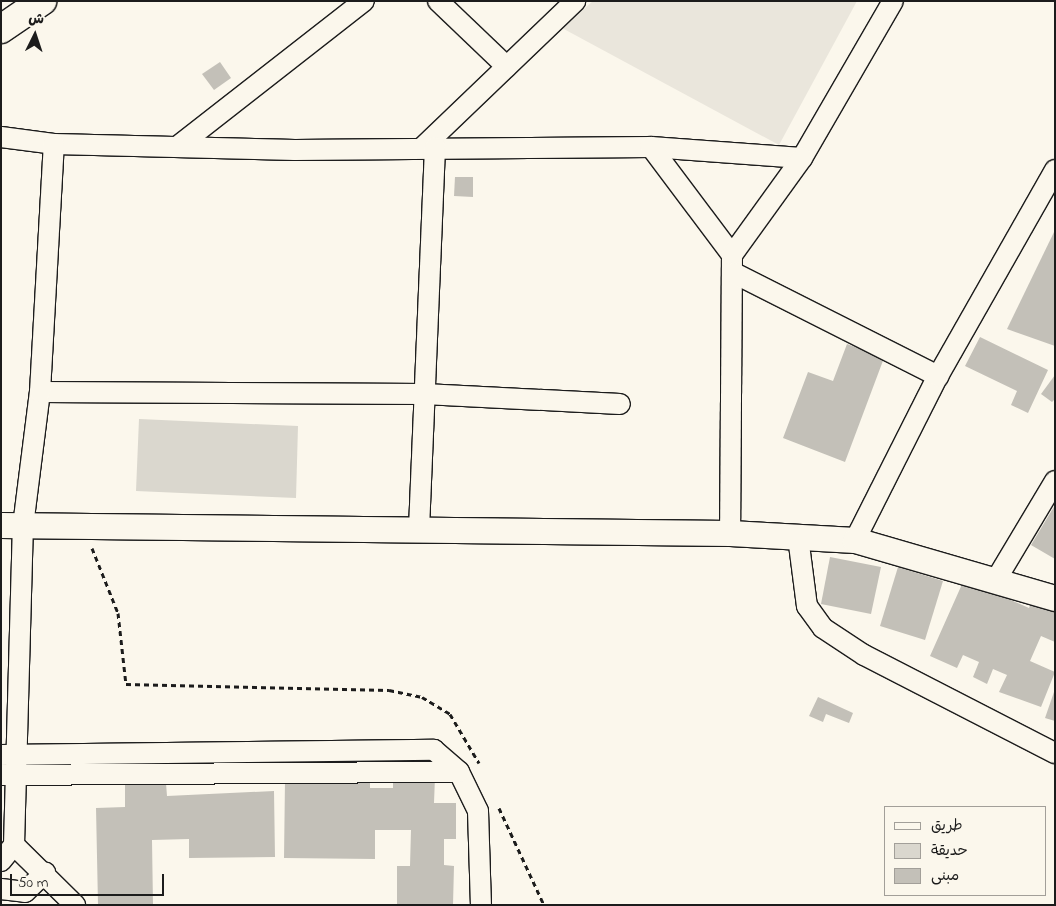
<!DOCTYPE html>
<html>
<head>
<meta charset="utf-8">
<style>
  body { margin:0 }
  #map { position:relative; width:1056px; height:906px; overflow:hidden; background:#fbf7ec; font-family:"Indie Flower","Playpen Sans Arabic",sans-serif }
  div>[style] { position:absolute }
  .built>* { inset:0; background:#eae6dc }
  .green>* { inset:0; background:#dad7ce }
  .building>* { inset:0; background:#c3c0b8 }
  .path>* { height:3px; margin-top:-1.5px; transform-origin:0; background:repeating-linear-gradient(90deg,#1c1c1c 0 5px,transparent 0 9px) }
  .roads { filter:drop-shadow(1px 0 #1c1c1c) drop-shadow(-1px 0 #1c1c1c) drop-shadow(0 1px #1c1c1c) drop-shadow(0 -1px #1c1c1c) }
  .minor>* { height:20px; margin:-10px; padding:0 10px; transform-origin:10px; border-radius:10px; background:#fbf7ec }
  .major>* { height:25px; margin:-12.5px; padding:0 12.5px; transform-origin:12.5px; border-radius:12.5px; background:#fbf7ec }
  .highway>* { height:28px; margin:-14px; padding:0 14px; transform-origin:14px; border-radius:14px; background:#fbf7ec }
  span { translate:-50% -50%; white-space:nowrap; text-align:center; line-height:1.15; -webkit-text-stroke:5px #fbf7ec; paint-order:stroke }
  .frame { position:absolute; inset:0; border:2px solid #1c1c1c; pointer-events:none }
  .legend { position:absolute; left:884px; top:806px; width:162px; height:90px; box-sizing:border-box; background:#fbf7ec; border:1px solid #a29f99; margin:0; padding:6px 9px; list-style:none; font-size:15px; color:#1c1c1c }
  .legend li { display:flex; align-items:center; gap:10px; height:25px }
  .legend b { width:25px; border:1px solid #a29f99 }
  .north { position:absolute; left:10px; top:10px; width:50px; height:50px; -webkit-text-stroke:4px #fbf7ec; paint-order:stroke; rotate:4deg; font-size:14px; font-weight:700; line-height:20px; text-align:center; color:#1c1c1c }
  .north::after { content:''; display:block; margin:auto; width:18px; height:22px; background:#1c1c1c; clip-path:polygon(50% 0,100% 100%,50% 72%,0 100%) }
  .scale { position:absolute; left:10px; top:874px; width:154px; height:22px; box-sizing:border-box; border:2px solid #1c1c1c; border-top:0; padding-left:6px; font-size:15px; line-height:18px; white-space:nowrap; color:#1c1c1c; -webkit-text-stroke:4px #fbf7ec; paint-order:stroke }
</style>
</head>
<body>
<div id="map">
  <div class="built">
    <i style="clip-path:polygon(593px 1px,857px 1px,779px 145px,562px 28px)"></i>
  </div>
  <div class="green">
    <i style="clip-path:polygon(139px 419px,298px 426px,296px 498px,136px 491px)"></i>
  </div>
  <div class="building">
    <i style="clip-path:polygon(220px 62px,231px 78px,214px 90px,202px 74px)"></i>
    <i style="clip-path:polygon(455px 177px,473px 177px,473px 197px,454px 196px)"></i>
    <i style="clip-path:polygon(1055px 230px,1055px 346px,1007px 329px)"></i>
    <i style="clip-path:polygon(980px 337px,1048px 370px,1028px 413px,1011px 405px,1017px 391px,965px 366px)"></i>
    <i style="clip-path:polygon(847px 344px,884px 358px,845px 462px,783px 438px,808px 372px,833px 381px)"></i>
    <i style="clip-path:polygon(1055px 375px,1055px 399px,1052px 402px,1041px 394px)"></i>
    <i style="clip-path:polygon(1055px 505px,1055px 559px,1031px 545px)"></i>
    <i style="clip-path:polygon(830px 557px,881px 567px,871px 614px,821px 604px)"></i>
    <i style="clip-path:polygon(898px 567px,943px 581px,925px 640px,880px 626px)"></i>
    <i style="clip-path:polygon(967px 573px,1007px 590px,1004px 597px,1029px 608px,1033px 598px,1055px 608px,1055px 642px,1041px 636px,1030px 661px,1055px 672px,1041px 707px,999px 692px,1007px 675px,993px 669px,987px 684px,973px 677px,979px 662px,963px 655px,957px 668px,930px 656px)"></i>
    <i style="clip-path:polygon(1054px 692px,1055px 692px,1055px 721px,1045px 718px)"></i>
    <i style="clip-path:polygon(818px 697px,853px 713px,849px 723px,826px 714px,823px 722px,809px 716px)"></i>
    <i style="clip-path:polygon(393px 777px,435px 777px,434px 803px,456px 803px,456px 839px,444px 839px,444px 865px,454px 866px,453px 905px,397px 905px,397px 866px,410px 866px,411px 830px,375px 830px,375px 859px,284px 858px,285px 780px,370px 781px,370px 788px,393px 788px)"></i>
    <i style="clip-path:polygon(166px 783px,167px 796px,274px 791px,275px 857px,189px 858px,189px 839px,152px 840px,153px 905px,98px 905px,96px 808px,125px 807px,125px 784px)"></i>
  </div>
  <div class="path">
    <i style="left:92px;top:548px;width:70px;rotate:68.2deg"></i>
    <i style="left:118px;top:613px;width:71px;rotate:83.6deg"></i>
    <i style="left:126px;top:684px;width:263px;rotate:1.3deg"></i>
    <i style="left:389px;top:690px;width:34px;rotate:12deg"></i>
    <i style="left:422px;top:697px;width:33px;rotate:31deg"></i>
    <i style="left:450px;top:714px;width:57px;rotate:59.4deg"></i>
    <i style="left:499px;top:808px;width:107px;rotate:65.1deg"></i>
  </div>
  <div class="roads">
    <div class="minor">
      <i style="left:438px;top:1px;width:95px;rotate:43.7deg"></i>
      <i style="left:1px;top:137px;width:53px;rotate:7.5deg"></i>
      <i style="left:54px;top:144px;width:241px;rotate:1.4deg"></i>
      <i style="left:295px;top:150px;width:356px;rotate:-0.5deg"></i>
      <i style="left:651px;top:147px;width:151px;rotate:4.2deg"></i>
      <i style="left:802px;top:158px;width:181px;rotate:-59.9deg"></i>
      <i style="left:177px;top:147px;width:237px;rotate:-38deg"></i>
      <i style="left:423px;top:147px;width:211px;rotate:-43.8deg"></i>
      <i style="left:651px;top:147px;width:135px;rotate:53.1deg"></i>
      <i style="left:732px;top:255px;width:278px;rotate:90.4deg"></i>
      <i style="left:732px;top:255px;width:120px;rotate:-54.2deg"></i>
      <i style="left:734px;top:273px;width:229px;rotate:26.8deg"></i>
      <i style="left:40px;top:392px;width:384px;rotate:0.3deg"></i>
      <i style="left:424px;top:394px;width:196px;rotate:2.9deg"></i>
      <i style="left:419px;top:529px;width:382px;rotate:-87.6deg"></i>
      <i style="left:798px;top:537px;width:70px;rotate:82.6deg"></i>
      <i style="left:807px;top:606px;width:27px;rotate:54deg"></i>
      <i style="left:823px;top:628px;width:49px;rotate:33.4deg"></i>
      <i style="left:864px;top:655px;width:215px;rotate:27.2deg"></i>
      <i style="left:855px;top:540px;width:184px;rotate:-63.2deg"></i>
      <i style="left:938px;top:376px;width:237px;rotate:-60.4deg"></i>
      <i style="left:997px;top:578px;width:113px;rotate:-59.1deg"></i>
      <i style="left:1px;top:755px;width:433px;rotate:-0.7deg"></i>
      <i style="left:434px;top:750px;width:33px;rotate:41deg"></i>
      <i style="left:459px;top:772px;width:43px;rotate:64deg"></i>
      <i style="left:478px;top:811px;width:94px;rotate:88.2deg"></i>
      <i style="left:1px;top:775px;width:458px;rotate:-0.4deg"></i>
      <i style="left:14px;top:845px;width:86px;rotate:44.5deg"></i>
      <i style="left:1px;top:861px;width:21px;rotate:-51deg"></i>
      <i style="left:14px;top:845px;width:319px;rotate:-88.4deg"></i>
      <i style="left:23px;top:526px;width:135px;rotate:-82.8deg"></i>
      <i style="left:40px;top:392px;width:248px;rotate:-86.8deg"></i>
      <i style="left:1px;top:889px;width:24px;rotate:7deg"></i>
      <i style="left:25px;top:892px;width:28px;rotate:-44deg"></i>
    </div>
    <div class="major">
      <i style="left:1px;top:525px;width:729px;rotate:0.63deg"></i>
      <i style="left:730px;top:533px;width:125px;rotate:3.2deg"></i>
      <i style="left:855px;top:540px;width:208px;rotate:16.2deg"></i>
    </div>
    <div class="highway">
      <i style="left:1px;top:29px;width:50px;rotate:-34.3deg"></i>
    </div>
  </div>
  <div class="frame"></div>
  <ul class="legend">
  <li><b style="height:6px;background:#fbf7ec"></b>طريق</li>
  <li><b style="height:14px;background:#dad7ce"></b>حديقة</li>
  <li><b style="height:14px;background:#c3c0b8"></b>مبنى</li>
  </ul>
  <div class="north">ش</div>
  <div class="scale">50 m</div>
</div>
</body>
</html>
